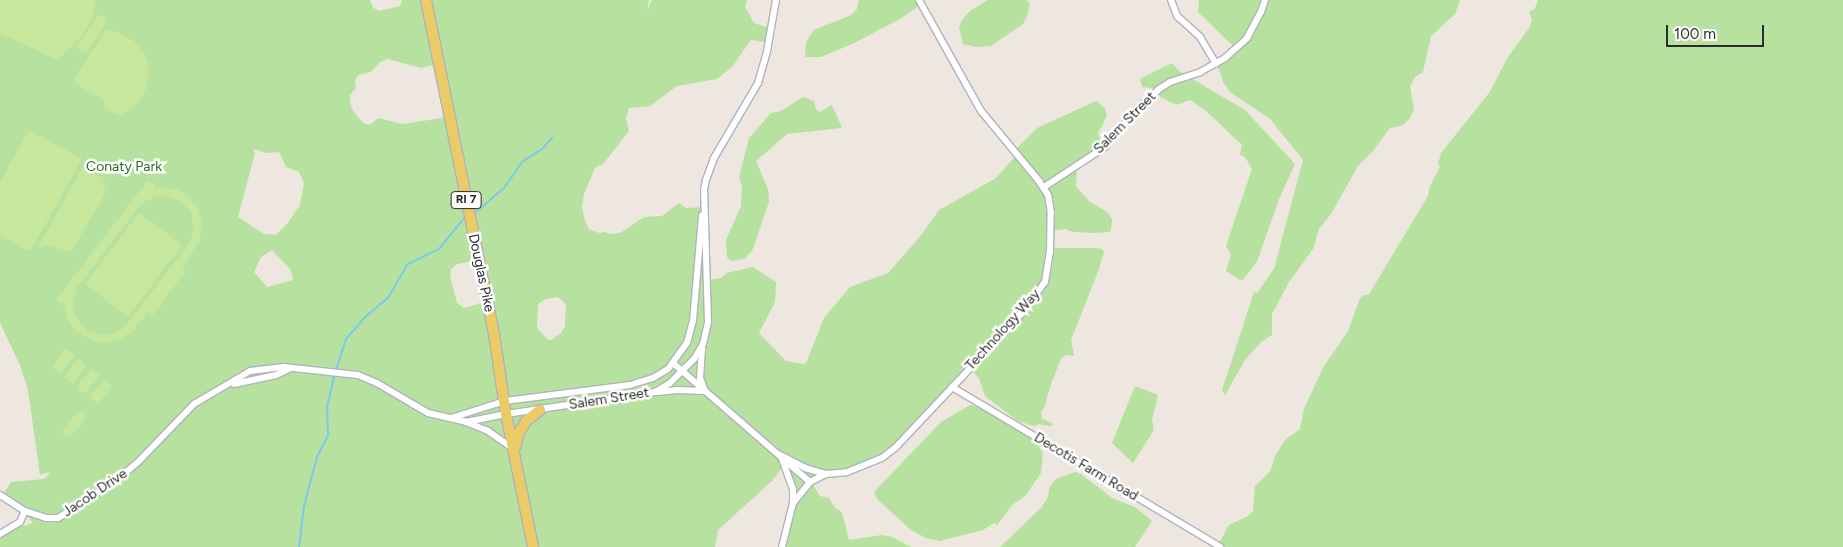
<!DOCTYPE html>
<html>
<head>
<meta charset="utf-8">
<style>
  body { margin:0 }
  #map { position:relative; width:1843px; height:547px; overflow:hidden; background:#ede7e0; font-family:Figtree,sans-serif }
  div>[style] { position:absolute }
  .green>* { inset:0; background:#b6e19f }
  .pitch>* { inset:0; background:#c7e79c }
  .stream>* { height:2px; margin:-1px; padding:0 1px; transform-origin:1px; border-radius:1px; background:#79cce9 }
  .roads { filter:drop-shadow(1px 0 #b0b2bc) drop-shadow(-1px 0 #b0b2bc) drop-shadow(0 1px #b0b2bc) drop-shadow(0 -1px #b0b2bc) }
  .street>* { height:6px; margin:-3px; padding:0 3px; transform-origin:3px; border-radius:3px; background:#fff }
  .primary>* { height:10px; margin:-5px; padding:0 5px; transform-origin:5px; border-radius:5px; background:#eacb68 }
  span { translate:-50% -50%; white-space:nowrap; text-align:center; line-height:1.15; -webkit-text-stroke:5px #fff; paint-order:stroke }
  .shield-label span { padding:1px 4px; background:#fff; border:1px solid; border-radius:4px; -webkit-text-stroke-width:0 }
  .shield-label { font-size:12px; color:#2c2c2c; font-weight:700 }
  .street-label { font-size:14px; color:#2c2c2c }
  .park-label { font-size:14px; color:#2e671f }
  .scale { position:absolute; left:1666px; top:25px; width:98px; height:22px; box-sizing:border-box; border:2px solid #2c2c2c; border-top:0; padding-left:6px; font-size:15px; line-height:18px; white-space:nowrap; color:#2c2c2c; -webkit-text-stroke:4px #fff; paint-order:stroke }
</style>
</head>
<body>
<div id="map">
  <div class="green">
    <i style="clip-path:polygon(evenodd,0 0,370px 0,373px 8px,380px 11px,400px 6px,402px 0,649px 0,647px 11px,652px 0,747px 0,745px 7px,754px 23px,770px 28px,767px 42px,751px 40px,732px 67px,717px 79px,677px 86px,650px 106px,629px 108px,626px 118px,629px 131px,603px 164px,595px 168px,584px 194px,582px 207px,585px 221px,589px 229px,599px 233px,605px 232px,609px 234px,620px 233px,644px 217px,662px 216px,679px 203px,686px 208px,702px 207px,705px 280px,721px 278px,727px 273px,753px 267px,776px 282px,775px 302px,759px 333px,786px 361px,803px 364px,806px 363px,824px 318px,850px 287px,888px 273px,919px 238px,939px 210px,996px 178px,1016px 156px,1014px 151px,1037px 128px,1096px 101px,1105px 108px,1107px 116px,1098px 133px,1103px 148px,1077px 165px,1076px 186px,1090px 202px,1107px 212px,1112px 219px,1111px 230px,1110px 232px,1095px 233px,1072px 232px,1066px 229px,1050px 231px,1051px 248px,1095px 248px,1102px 249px,1104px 252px,1099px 269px,1071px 340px,1074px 356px,1066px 355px,1061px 359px,1051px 384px,1044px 408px,1041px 412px,1042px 419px,1054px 424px,1050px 426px,1039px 424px,1034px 426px,1018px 421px,985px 396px,979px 378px,970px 369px,891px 451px,870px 464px,822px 477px,813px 485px,820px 496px,829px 498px,835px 508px,842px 512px,849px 540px,882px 535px,892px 537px,911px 547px,784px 547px,797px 498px,781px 456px,781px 469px,773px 480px,718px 530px,715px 547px,0 547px,0 533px,33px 523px,15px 503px,3px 495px,11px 482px,44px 479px,49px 474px,49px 472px,40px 475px,28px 390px,20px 365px,0 323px,0 0,388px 59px,421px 68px,438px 64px,449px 117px,402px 124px,378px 118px,370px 125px,363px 123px,353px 111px,350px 102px,350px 95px,356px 88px,355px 81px,358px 75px,371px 72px,380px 62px,388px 59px,0 0,253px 149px,266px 153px,279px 152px,286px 167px,299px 172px,304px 183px,300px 205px,287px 224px,276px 235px,264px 234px,238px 217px,255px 153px,253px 149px,0 0,272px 250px,291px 270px,293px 280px,267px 287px,254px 272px,261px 257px,272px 250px,0 0,478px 260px,486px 302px,464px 308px,457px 303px,450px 276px,451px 269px,457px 264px,478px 260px,0 0,558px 297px,566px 304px,565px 326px,561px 333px,551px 340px,547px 339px,537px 328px,538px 304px,546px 299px,558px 297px)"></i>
    <i style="clip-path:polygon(859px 0,919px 0,920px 5px,902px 18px,852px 44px,821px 57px,805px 57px,806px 42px,814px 30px,851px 15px,857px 9px)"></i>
    <i style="clip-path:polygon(988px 0,1027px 0,1030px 4px,1027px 17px,1023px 24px,991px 46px,976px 47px,963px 44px,959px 27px,962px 20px,970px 11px)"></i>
    <i style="clip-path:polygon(1199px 0,1460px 0,1455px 14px,1431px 36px,1423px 72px,1416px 76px,1410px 86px,1414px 109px,1410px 118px,1403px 125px,1390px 128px,1372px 152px,1358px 166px,1331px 214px,1319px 229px,1313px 249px,1289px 282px,1272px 314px,1272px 335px,1261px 342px,1245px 360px,1225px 395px,1222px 390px,1254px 292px,1257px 293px,1274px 269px,1303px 160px,1270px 119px,1230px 92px,1223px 82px,1217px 63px,1236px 49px,1198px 12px)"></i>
    <i style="clip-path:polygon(1538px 0,1843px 0,1843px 547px,1217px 547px,1229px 525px,1248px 516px,1253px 511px,1255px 486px,1270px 472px,1275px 456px,1285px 440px,1300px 429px,1304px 409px,1324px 366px,1348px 331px,1359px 301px,1362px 296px,1369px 294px,1428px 196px,1430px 186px,1440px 166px,1438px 164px,1441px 153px,1489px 93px,1508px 57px,1529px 28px,1532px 21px,1529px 12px,1535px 8px)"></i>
    <i style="clip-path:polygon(1172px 63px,1179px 71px,1245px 110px,1295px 164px,1279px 199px,1257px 262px,1242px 281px,1226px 271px,1231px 254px,1226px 246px,1252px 169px,1245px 157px,1240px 155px,1242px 145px,1205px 110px,1190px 100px,1176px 105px,1160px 97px,1158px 89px,1142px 87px,1140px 79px)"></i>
    <i style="clip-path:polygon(803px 97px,814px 101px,816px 109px,819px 112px,832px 105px,842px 128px,787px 134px,756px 161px,768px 189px,769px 202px,752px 251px,744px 259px,731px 261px,727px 257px,726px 240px,741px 206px,742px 186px,739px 177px,749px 138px,771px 113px,781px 111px)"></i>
    <i style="clip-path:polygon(1135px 386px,1158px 395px,1152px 420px,1154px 430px,1133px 463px,1112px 443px)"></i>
    <i style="clip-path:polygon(970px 405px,984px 408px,1035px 439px,1043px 454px,1041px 473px,1025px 496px,1012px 505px,997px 525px,994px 523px,983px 530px,940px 541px,926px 538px,911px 530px,878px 500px,874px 492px,941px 422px)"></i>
    <i style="clip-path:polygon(1075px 472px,1081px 474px,1112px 498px,1135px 507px,1152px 521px,1135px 547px,1000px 547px,1042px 507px,1048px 497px,1049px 488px,1056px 479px)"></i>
  </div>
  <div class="pitch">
    <i style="clip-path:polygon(0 0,96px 0,93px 16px,82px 36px,57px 60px,0 33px)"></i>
    <i style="clip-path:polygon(100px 14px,108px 18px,86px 54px,76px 48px)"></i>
    <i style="clip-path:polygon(106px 30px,120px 33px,134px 41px,144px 54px,149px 66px,146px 89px,140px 100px,130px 109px,118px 116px,104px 107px,106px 102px,75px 83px,74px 78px)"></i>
    <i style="clip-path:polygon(29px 130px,82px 159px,30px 252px,0 235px,0 182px)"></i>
    <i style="clip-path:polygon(83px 167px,105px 179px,103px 184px,106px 192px,71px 252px,47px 245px,38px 247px)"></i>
    <i style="clip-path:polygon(evenodd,148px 180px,155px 185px,153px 188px,176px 189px,191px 199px,199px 210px,202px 222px,200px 240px,182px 268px,186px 271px,152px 316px,148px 312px,131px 333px,119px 340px,105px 343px,92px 341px,74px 330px,67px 318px,64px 305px,56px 300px,148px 180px,164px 195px,182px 202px,191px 213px,194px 228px,190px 242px,125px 327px,116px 333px,105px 335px,89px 331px,81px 325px,75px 315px,73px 305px,76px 289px,141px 204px,154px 197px,164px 195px)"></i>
    <i style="clip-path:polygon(139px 213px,182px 245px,128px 317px,85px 284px)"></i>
    <i style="clip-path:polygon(66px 348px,75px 355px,60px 373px,52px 367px)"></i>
    <i style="clip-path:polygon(79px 359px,87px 365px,73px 384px,64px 377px)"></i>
    <i style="clip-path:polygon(91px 369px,100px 375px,85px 394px,77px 387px)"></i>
    <i style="clip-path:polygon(104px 379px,112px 386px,98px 404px,89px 397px)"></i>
    <i style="clip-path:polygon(82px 411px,86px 414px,84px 417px,86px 418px,71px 436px,69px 435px,67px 437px,63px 434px,63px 430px,78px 412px,80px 413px)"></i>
  </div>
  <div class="stream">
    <i style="left:475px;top:213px;width:38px;rotate:-41deg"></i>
    <i style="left:504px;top:188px;width:32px;rotate:-55deg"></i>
    <i style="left:522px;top:162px;width:24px;rotate:-33deg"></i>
    <i style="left:542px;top:149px;width:15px;rotate:-48deg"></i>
    <i style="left:337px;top:367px;width:29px;rotate:-72deg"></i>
    <i style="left:346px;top:339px;width:28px;rotate:-49deg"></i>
    <i style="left:364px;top:318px;width:31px;rotate:-40deg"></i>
    <i style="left:388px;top:298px;width:39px;rotate:-60deg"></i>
    <i style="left:408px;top:264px;width:34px;rotate:-26deg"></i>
    <i style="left:439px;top:249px;width:40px;rotate:-51deg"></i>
    <i style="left:299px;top:547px;width:41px;rotate:-83deg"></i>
    <i style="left:304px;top:506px;width:51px;rotate:-75.1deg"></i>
    <i style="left:317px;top:457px;width:25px;rotate:-63deg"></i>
    <i style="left:328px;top:435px;width:28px;rotate:-92deg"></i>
    <i style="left:327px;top:407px;width:31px;rotate:-77deg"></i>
  </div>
  <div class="roads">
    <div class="street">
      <i style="left:1171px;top:0;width:17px;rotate:69deg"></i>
      <i style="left:1177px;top:16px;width:31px;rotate:42deg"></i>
      <i style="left:1200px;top:37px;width:31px;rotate:59deg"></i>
      <i style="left:1044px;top:187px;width:73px;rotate:-33.3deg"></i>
      <i style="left:1105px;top:147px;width:48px;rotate:-50deg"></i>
      <i style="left:1136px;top:110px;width:31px;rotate:-42deg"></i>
      <i style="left:1159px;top:89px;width:13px;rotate:-32deg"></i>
      <i style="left:1170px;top:82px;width:32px;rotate:-18deg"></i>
      <i style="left:1200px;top:72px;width:29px;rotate:-29deg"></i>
      <i style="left:1225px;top:58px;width:30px;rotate:-42deg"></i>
      <i style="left:1247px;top:38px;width:30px;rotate:-62deg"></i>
      <i style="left:1261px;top:12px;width:13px;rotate:-72deg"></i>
      <i style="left:673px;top:363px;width:181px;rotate:41deg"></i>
      <i style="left:234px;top:384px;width:43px;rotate:-12.1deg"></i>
      <i style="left:276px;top:375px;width:14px;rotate:-25deg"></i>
      <i style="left:952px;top:387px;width:312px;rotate:30.8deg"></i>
      <i style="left:658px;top:392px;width:19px;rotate:-6deg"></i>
      <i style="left:677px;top:390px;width:28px;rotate:2deg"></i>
      <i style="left:705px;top:391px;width:14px;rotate:-111deg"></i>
      <i style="left:700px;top:378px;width:30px;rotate:-86deg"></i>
      <i style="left:451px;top:418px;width:57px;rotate:-17.5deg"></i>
      <i style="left:505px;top:401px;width:126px;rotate:-7.3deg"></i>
      <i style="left:630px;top:385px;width:24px;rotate:-17deg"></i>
      <i style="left:653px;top:378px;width:17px;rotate:-31deg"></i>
      <i style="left:668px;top:369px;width:32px;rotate:-54deg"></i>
      <i style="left:687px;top:343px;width:23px;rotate:-75deg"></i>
      <i style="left:693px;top:321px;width:106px;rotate:-85.1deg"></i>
      <i style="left:466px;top:422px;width:41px;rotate:-11.3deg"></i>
      <i style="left:506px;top:414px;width:151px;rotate:-8.4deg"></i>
      <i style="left:655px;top:392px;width:17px;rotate:-31deg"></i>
      <i style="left:670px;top:383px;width:34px;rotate:-45deg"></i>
      <i style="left:694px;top:359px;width:17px;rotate:-59deg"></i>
      <i style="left:703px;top:344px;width:23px;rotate:-77deg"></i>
      <i style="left:708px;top:322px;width:132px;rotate:-91.7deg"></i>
      <i style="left:704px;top:190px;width:10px;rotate:-79deg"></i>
      <i style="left:706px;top:180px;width:23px;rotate:-70deg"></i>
      <i style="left:714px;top:158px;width:87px;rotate:-59.6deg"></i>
      <i style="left:758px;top:83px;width:33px;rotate:-74deg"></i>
      <i style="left:767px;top:51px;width:52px;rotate:-80deg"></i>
      <i style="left:780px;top:455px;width:28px;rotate:27deg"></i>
      <i style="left:805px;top:468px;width:22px;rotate:16deg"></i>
      <i style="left:826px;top:474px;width:21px;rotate:-5deg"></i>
      <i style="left:847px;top:472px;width:38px;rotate:-22deg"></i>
      <i style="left:882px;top:458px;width:16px;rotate:-38deg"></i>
      <i style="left:895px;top:448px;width:187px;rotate:-46.7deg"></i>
      <i style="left:1023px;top:312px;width:37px;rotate:-54deg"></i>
      <i style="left:1045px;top:282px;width:30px;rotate:-81deg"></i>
      <i style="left:1050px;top:252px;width:39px;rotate:-89deg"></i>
      <i style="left:1051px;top:213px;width:18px;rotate:-99deg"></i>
      <i style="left:1048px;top:195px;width:17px;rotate:-123deg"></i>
      <i style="left:1039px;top:181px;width:91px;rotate:-129.6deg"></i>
      <i style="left:981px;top:111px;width:127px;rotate:-119.2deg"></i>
      <i style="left:782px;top:459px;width:32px;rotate:70deg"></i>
      <i style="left:793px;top:489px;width:13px;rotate:90deg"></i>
      <i style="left:0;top:495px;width:30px;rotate:33deg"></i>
      <i style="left:25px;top:511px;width:22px;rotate:18deg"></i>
      <i style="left:46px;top:518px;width:12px"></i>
      <i style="left:58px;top:518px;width:65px;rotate:-32.5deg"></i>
      <i style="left:113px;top:483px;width:33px;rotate:-40deg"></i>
      <i style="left:138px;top:462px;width:81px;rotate:-46deg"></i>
      <i style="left:194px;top:404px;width:65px;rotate:-30.5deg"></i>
      <i style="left:250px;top:371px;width:34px;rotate:-7deg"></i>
      <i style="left:284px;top:367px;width:74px;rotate:6.2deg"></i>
      <i style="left:358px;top:375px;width:21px;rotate:23deg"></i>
      <i style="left:377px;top:383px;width:59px;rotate:30.5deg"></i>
      <i style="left:428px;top:413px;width:39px;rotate:13deg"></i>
      <i style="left:466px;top:422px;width:24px;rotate:22deg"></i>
      <i style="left:488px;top:431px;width:29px;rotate:35deg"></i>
      <i style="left:0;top:534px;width:23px;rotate:-31deg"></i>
      <i style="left:20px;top:522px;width:12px;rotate:-66deg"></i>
      <i style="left:782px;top:547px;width:45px;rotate:-76deg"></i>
      <i style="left:793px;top:503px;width:27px;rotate:-51deg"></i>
      <i style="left:810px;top:482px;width:18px;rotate:-27deg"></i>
    </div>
    <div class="primary">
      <i style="left:426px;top:0;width:341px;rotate:78.5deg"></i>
      <i style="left:494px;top:334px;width:81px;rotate:81.5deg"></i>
      <i style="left:506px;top:414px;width:136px;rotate:78.5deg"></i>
      <i style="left:516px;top:446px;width:12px;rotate:-81deg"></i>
      <i style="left:518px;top:434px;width:15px;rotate:-58deg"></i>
      <i style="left:526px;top:421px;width:18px;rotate:-38deg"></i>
    </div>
  </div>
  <div class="shield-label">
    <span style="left:466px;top:200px">RI 7</span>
  </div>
  <div class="street-label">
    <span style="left:1125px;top:123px;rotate:-45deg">Salem Street</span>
    <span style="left:481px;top:273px;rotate:78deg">Douglas Pike</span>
    <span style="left:1003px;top:330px;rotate:-48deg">Technology Way</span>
    <span style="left:609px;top:399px;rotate:-9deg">Salem Street</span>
    <span style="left:1086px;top:467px;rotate:31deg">Decotis Farm Road</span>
    <span style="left:95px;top:493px;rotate:-34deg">Jacob Drive</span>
  </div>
  <div class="park-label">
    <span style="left:124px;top:167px">Conaty Park</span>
  </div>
  <div class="scale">100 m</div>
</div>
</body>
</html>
